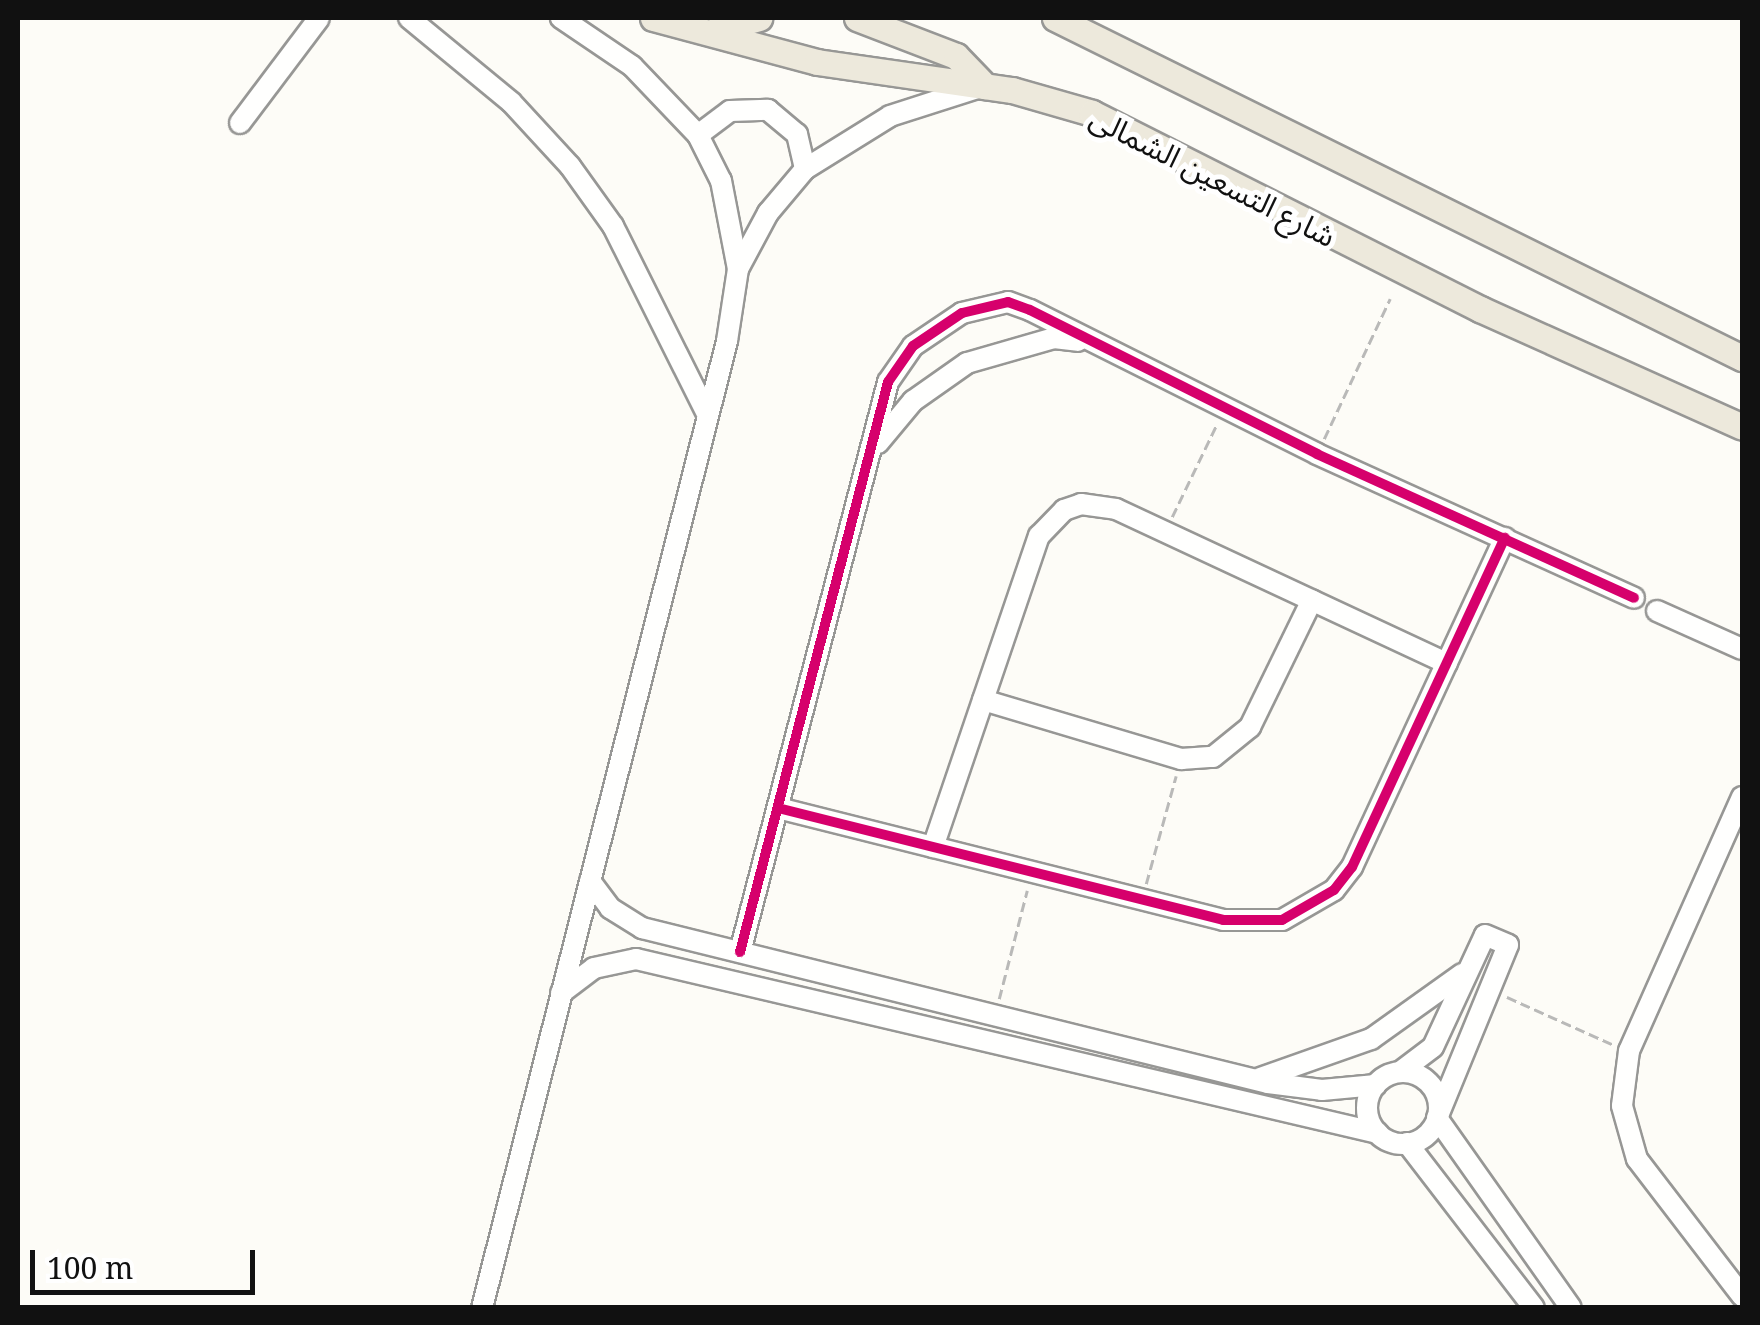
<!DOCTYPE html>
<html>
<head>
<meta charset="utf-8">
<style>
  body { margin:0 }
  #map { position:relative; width:1760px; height:1325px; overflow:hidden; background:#fdfcf7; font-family:"Noto Serif","Noto Sans Arabic",serif }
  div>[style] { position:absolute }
  .path>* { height:2.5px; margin-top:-1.25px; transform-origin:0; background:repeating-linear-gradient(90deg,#b9b9b8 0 10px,transparent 0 15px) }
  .roads { filter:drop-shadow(2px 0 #979795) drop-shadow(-2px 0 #979795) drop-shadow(0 2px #979795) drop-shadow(0 -2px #979795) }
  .minor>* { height:20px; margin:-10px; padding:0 10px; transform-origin:10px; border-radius:10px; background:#fffffe }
  .minor>.ring { margin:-10px; padding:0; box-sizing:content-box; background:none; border:20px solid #fffffe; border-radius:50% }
  .major>* { height:25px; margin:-12.5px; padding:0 12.5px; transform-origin:12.5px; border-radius:12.5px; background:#ede9dc }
  .cycleway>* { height:10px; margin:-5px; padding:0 5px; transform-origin:5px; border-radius:5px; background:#d6006c }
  span { translate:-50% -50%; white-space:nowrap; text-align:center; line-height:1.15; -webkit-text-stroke:10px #fff; paint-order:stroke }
  .street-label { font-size:30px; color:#111 }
  .frame { position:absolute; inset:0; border:20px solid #111; pointer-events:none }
  .scale { position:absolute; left:30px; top:1250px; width:225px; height:45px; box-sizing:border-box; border:5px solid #111; border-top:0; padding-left:12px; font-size:30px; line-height:35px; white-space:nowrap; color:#111; -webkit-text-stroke:8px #fff; paint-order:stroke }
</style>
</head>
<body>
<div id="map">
  <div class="path">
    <i style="left:1324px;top:439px;width:155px;rotate:-64.8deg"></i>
    <i style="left:1172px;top:517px;width:101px;rotate:-64.2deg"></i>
    <i style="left:1146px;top:884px;width:112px;rotate:-74.5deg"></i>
    <i style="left:1507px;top:997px;width:117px;rotate:24.2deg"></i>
    <i style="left:999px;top:999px;width:112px;rotate:-75.5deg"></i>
  </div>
  <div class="roads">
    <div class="minor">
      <i style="left:409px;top:18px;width:132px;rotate:39.5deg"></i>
      <i style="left:511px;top:102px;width:87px;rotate:47.3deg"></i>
      <i style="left:570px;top:166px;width:74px;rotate:54.4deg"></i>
      <i style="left:613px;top:226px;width:210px;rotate:63.4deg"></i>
      <i style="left:240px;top:123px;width:131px;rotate:-53deg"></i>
      <i style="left:698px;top:135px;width:40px;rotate:-37deg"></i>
      <i style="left:730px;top:111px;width:38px;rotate:-2deg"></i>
      <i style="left:768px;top:110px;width:38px;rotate:40deg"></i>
      <i style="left:797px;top:134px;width:36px;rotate:77deg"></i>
      <i style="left:738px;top:269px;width:64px;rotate:-61.8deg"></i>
      <i style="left:768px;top:213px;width:57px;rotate:-49.9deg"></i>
      <i style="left:805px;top:169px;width:100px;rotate:-31.9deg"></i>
      <i style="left:890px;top:116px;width:91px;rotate:-17.8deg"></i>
      <i style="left:878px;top:443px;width:55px;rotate:-50.2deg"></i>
      <i style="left:913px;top:401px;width:66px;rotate:-35.1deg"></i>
      <i style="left:967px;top:363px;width:91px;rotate:-16deg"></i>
      <i style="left:1054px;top:338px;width:24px;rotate:7deg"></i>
      <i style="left:1657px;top:611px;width:93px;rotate:24.1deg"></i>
      <i style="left:983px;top:700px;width:207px;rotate:16.6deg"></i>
      <i style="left:1181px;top:759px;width:32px;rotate:-4deg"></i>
      <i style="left:1213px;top:757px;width:48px;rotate:-39deg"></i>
      <i style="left:1250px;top:727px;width:141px;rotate:-64deg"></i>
      <i style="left:1742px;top:797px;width:278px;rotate:114deg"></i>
      <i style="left:1629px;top:1051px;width:55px;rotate:97.3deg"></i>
      <i style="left:1622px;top:1106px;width:55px;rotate:74.2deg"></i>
      <i style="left:1637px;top:1159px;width:173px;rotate:52.5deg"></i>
      <i style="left:782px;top:809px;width:455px;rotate:14.1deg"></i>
      <i style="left:1223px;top:920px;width:59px"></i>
      <i style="left:1282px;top:920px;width:60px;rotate:-30deg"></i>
      <i style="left:1334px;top:890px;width:29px;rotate:-52deg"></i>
      <i style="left:1352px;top:867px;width:363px;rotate:-65.1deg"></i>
      <i style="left:933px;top:847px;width:329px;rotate:-71.2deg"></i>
      <i style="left:1039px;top:536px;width:36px;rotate:-46deg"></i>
      <i style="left:1064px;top:510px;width:18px;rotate:-19deg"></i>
      <i style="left:1081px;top:504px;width:35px;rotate:8deg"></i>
      <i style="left:1116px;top:509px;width:365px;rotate:25deg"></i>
      <i style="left:590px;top:881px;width:34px;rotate:53deg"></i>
      <i style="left:610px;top:908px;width:38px;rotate:32deg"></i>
      <i style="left:642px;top:928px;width:645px;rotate:13.91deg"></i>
      <i style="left:1268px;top:1083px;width:54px;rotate:7.4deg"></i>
      <i style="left:1322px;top:1090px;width:54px;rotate:-5.3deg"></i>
      <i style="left:740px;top:952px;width:589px;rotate:-75.44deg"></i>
      <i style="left:888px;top:382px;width:44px;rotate:-55.2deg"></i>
      <i style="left:913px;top:346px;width:59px;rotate:-34deg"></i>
      <i style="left:962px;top:313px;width:47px;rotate:-13.4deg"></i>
      <i style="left:1008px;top:302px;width:23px;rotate:20deg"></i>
      <i style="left:1030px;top:310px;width:321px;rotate:26.6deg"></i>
      <i style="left:1317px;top:454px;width:348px;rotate:24.4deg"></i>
      <i style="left:561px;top:993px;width:41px;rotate:-37.1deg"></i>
      <i style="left:594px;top:968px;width:43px;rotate:-12.1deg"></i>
      <i style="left:636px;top:959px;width:762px;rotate:13.2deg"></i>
      <i style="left:1400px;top:1072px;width:41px;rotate:-37.1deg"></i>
      <i style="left:1433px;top:1047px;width:123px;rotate:-65.1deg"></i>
      <i style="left:1485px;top:935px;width:25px;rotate:23deg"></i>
      <i style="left:1508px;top:945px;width:182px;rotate:112.3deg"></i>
      <i class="ring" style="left:1367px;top:1072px;width:52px;height:52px"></i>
      <i style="left:1260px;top:1078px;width:118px;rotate:-19.4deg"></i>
      <i style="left:1371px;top:1039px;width:112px;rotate:-35.5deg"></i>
      <i style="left:1437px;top:1118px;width:232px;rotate:54.8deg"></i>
      <i style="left:1407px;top:1143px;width:208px;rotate:52.4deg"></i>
      <i style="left:482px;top:1308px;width:998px;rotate:-75.78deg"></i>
      <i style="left:727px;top:341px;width:73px;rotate:-81.3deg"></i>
      <i style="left:738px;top:269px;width:90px;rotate:-100.9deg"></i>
      <i style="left:721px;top:181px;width:51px;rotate:-116.6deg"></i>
      <i style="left:698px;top:135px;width:95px;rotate:-133.7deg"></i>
      <i style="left:632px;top:66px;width:86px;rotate:-145.9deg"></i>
    </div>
    <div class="major">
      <i style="left:653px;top:18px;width:170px;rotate:15deg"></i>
      <i style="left:817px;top:62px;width:197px;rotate:8.2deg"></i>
      <i style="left:1012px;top:90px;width:83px;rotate:16deg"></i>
      <i style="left:1092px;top:113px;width:435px;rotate:26.8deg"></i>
      <i style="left:1480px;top:309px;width:287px;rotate:24.2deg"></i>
      <i style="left:857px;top:18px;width:106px;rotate:21deg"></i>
      <i style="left:956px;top:56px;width:42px;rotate:46deg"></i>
      <i style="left:1055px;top:18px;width:767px;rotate:26.33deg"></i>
      <i style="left:716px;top:30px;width:45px;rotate:-15.6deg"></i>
    </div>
  </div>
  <div class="cycleway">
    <i style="left:782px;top:809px;width:455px;rotate:14.1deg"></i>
    <i style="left:1223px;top:920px;width:59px"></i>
    <i style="left:1282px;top:920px;width:60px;rotate:-30deg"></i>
    <i style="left:1334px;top:890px;width:29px;rotate:-52deg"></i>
    <i style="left:1352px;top:867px;width:363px;rotate:-65.1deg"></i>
    <i style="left:740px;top:952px;width:589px;rotate:-75.44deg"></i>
    <i style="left:888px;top:382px;width:44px;rotate:-55.2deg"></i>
    <i style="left:913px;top:346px;width:59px;rotate:-34deg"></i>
    <i style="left:962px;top:313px;width:47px;rotate:-13.4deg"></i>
    <i style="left:1008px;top:302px;width:23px;rotate:20deg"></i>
    <i style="left:1030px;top:310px;width:321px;rotate:26.6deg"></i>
    <i style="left:1317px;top:454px;width:348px;rotate:24.4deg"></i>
  </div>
  <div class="street-label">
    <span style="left:1213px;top:177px;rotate:27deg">شارع التسعين الشمالى</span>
  </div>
  <div class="frame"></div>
  <div class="scale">100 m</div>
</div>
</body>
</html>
